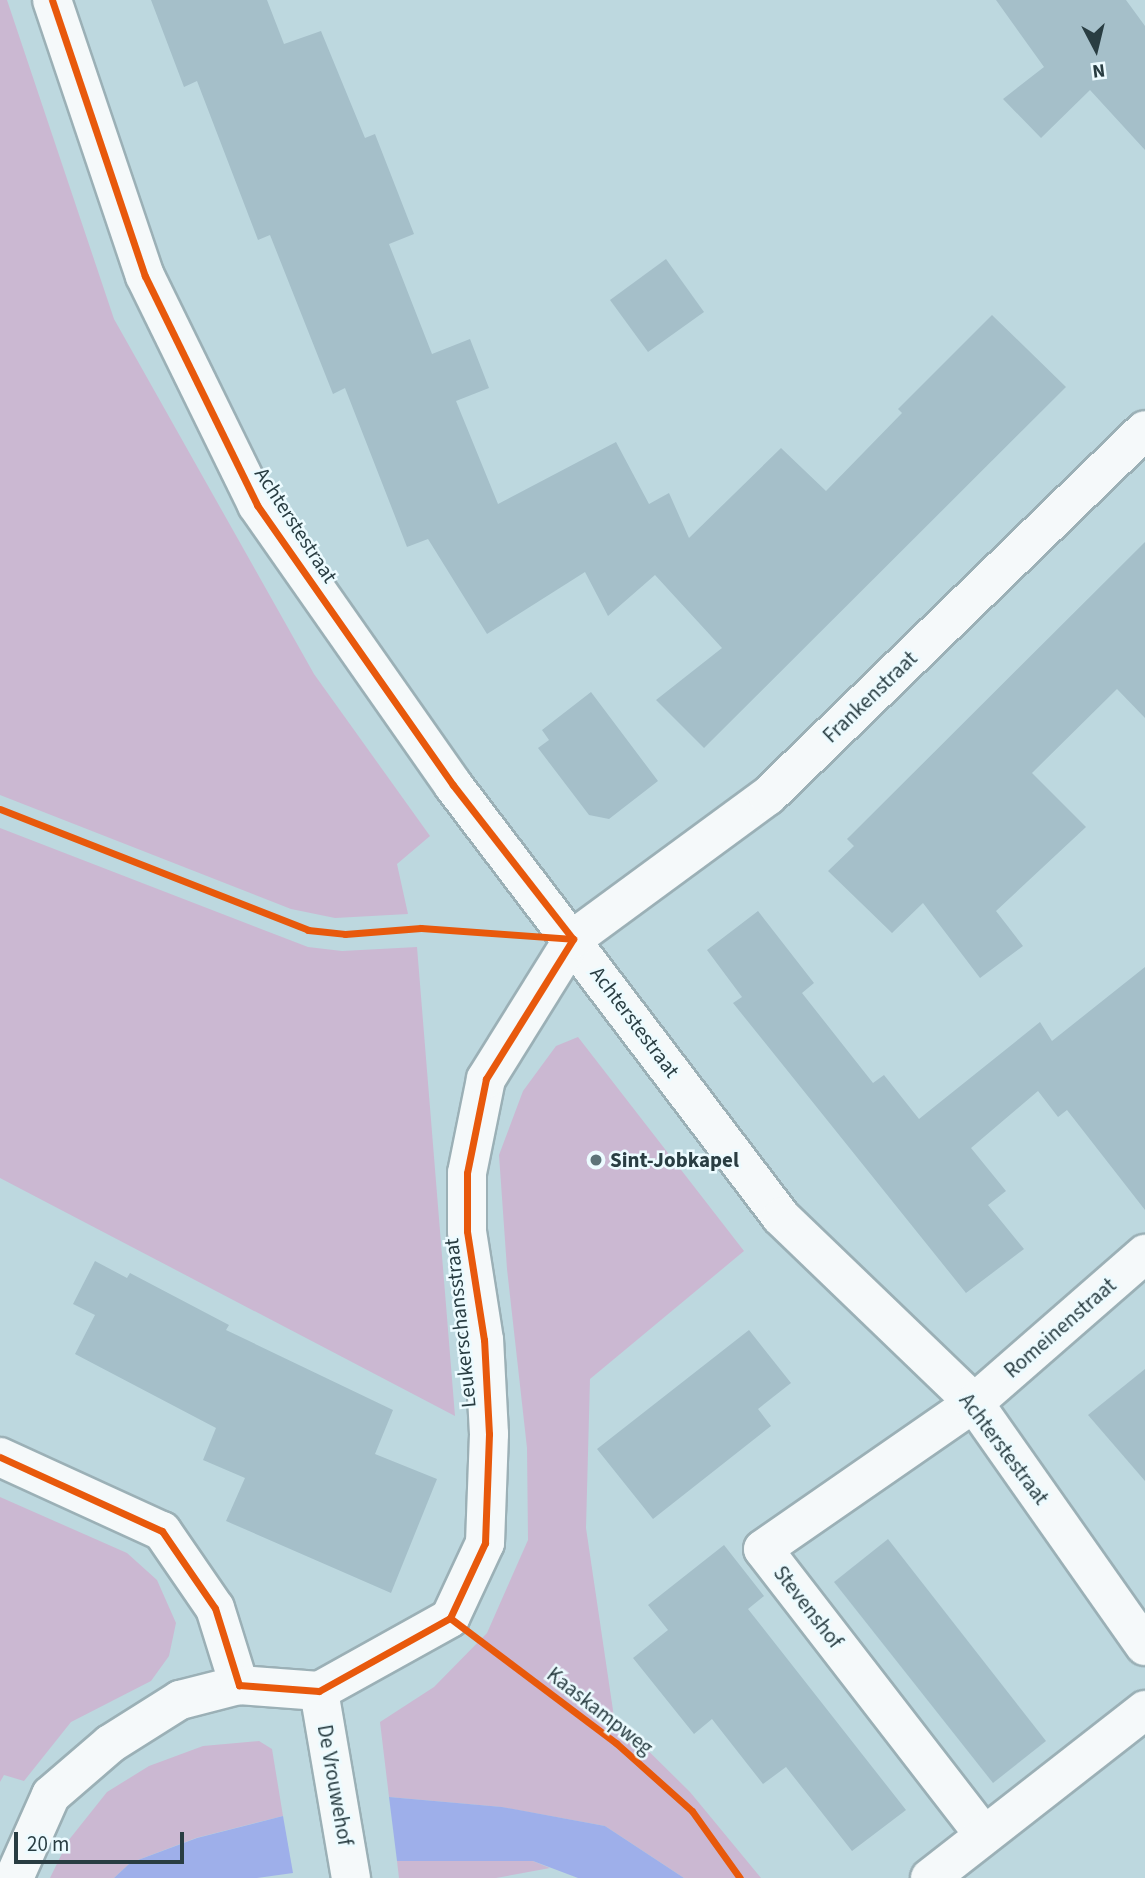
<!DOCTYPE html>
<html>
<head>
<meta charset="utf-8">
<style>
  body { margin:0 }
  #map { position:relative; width:1145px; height:1878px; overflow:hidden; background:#bdd8df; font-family:"Source Sans 3",sans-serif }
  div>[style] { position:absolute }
  .green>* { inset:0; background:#cbb8d2 }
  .water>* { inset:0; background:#9eafea }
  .building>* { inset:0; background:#a5bfc9 }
  .roads { filter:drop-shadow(2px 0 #9bb0b6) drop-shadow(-2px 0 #9bb0b6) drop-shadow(0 2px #9bb0b6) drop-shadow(0 -2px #9bb0b6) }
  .minor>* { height:38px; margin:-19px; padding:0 19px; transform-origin:19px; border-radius:19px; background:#f5f9fa }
  .cycleway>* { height:7px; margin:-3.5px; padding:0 3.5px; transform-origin:3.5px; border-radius:3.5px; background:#e8590c }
  .dots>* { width:19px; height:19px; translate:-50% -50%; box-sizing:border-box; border:4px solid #ecfbff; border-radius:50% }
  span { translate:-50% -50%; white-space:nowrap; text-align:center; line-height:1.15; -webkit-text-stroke:5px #ecfbff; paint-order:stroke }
  .street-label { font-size:21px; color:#293d42 }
  .poi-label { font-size:21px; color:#293d42; font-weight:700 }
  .left { translate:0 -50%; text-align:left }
  .north { position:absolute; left:1061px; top:14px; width:70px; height:70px; -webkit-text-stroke:5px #ecfbff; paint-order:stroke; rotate:173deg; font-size:19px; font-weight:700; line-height:28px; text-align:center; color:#293d42 }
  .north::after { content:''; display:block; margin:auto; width:24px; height:32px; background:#293d42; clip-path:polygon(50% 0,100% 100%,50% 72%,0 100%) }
  .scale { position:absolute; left:14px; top:1832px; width:170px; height:32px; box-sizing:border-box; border:4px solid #293d42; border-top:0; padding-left:9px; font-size:21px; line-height:24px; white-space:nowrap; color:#293d42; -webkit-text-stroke:5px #ecfbff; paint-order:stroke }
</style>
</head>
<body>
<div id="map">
  <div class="green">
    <i style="clip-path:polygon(0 0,7px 0,114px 319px,314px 674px,430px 836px,397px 864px,408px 914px,335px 918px,291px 909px,0 795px)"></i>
    <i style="clip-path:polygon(0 828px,308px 947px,342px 951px,417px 947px,455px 1416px,0 1178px)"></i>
    <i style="clip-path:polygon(578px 1037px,744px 1251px,590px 1379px,586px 1528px,614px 1717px,690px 1792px,761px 1878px,684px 1878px,605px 1826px,501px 1807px,389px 1797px,380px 1722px,434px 1687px,487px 1633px,528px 1540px,527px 1448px,507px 1269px,499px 1155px,523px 1091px,556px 1046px)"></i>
    <i style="clip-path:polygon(0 1497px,127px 1553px,157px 1580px,176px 1623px,169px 1656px,151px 1681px,71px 1722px,24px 1781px,4px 1775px,0 1782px)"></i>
    <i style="clip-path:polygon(259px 1741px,272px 1749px,283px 1816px,196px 1838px,130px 1863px,114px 1878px,50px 1878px,68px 1841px,107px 1792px,149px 1766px,203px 1746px)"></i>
    <i style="clip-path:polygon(466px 1858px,533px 1861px,550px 1868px,496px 1878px,399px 1878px,397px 1861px)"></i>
  </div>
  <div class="water">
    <i style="clip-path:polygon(389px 1797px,502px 1807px,605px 1826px,684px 1878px,578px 1878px,533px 1861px,397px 1861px)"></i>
    <i style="clip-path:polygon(283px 1816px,293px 1873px,257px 1878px,114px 1878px,130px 1863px,197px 1838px)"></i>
  </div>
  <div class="building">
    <i style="clip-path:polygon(151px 0,267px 0,284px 44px,321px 31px,365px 138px,375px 134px,414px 234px,389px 244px,432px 354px,470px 339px,489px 388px,456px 401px,498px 504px,616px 442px,649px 504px,669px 493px,689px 538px,781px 448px,826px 491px,902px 413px,898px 409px,992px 315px,1066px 387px,704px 748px,656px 700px,722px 648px,655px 575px,608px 616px,585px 572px,487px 634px,428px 539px,407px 547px,345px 388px,333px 394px,270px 235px,258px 240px,197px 81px,184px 87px)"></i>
    <i style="clip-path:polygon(996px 0,1126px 0,1145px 26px,1145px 150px,1090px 90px,1041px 138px,1003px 99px,1044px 67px)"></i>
    <i style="clip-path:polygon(666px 259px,704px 312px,648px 352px,610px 300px)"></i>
    <i style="clip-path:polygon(1145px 542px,1145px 718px,1117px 689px,1032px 773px,1086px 827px,996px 911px,1023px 946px,980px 978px,923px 903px,892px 933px,828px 871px,854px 846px,847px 839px)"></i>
    <i style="clip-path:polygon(591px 692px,658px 781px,609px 819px,589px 815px,538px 748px,549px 740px,542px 730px)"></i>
    <i style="clip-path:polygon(758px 911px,814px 983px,802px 993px,873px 1083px,884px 1075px,919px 1119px,1040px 1022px,1052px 1041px,1145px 967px,1145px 1210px,1067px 1110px,1058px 1117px,1038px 1091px,971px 1148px,1006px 1191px,988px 1205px,1024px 1249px,966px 1293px,733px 1003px,742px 997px,707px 950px)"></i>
    <i style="clip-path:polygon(95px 1261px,127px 1278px,130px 1273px,229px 1325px,226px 1330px,393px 1410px,375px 1454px,437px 1479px,391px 1593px,226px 1521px,245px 1478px,203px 1460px,216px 1428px,75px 1354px,95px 1315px,73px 1304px)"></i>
    <i style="clip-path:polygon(749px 1330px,791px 1383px,758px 1409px,771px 1426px,653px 1519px,597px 1449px)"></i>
    <i style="clip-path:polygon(1145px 1369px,1145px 1481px,1088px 1415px)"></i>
    <i style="clip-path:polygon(888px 1539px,1046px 1741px,993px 1783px,834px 1582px)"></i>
    <i style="clip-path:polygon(724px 1545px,764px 1596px,748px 1609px,906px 1810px,852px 1851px,786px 1767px,763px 1784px,712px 1719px,694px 1734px,633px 1658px,668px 1630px,648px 1605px)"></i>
  </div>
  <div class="roads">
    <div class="minor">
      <i style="left:52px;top:0;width:291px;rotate:71.4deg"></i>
      <i style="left:145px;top:276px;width:255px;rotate:63.9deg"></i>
      <i style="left:257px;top:505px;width:342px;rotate:55deg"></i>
      <i style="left:453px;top:785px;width:542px;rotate:52.79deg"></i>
      <i style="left:781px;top:1217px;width:268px;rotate:43.9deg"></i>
      <i style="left:974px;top:1403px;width:297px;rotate:54.9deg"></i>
      <i style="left:0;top:1457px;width:178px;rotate:24.6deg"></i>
      <i style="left:162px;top:1531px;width:93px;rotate:55.5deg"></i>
      <i style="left:215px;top:1608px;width:81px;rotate:72.7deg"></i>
      <i style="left:319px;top:1691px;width:190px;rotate:80.3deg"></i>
      <i style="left:984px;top:1835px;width:361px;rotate:-127.7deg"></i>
      <i style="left:763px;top:1549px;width:257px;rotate:-34.7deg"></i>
      <i style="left:974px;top:1403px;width:227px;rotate:-41.1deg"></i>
      <i style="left:14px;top:1878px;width:91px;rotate:-66deg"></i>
      <i style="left:51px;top:1795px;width:78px;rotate:-40.8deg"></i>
      <i style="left:110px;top:1744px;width:83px;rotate:-32.2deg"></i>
      <i style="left:180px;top:1700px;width:61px;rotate:-14.3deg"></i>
      <i style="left:239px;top:1685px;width:80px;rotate:4.3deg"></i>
      <i style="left:319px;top:1691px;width:150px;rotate:-29.1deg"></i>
      <i style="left:450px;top:1618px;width:83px;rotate:-65deg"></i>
      <i style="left:485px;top:1543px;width:109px;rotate:-87.9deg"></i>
      <i style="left:489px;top:1434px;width:94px;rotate:-93deg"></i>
      <i style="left:484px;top:1340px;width:110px;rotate:-98.9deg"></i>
      <i style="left:467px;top:1231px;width:58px;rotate:-90deg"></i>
      <i style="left:467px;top:1173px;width:96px;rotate:-78.6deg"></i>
      <i style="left:486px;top:1079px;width:165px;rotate:-58.1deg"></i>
      <i style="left:573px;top:939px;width:242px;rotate:-36.3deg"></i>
      <i style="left:768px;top:796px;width:525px;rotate:-44.15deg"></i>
      <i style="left:930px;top:1878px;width:273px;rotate:-38deg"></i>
    </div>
  </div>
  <div class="cycleway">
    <i style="left:52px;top:0;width:291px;rotate:71.4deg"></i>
    <i style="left:145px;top:276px;width:255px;rotate:63.9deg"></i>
    <i style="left:257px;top:505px;width:342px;rotate:55deg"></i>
    <i style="left:453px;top:785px;width:195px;rotate:52.1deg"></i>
    <i style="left:0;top:809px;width:331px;rotate:21.4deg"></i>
    <i style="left:308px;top:930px;width:37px;rotate:6deg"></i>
    <i style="left:345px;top:934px;width:76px;rotate:-4.5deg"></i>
    <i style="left:421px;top:928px;width:152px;rotate:4.1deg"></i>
    <i style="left:0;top:1457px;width:178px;rotate:24.6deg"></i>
    <i style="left:162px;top:1531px;width:93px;rotate:55.5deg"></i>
    <i style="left:215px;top:1608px;width:81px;rotate:72.7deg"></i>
    <i style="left:239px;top:1685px;width:80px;rotate:4.3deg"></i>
    <i style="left:319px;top:1691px;width:150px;rotate:-29.1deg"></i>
    <i style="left:450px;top:1618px;width:83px;rotate:-65deg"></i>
    <i style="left:485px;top:1543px;width:109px;rotate:-87.9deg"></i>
    <i style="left:489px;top:1434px;width:94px;rotate:-93deg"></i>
    <i style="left:484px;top:1340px;width:110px;rotate:-98.9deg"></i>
    <i style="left:467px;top:1231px;width:58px;rotate:-90deg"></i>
    <i style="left:467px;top:1173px;width:96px;rotate:-78.6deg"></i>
    <i style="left:486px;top:1079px;width:165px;rotate:-58.1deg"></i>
    <i style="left:450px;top:1618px;width:208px;rotate:37deg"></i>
    <i style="left:616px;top:1743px;width:102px;rotate:41.8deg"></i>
    <i style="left:692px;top:1811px;width:82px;rotate:54.4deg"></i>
  </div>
  <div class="dots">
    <i style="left:596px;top:1160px;background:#5d7379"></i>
  </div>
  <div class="street-label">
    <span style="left:296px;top:525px;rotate:57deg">Achterstestraat</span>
    <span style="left:870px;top:697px;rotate:-44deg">Frankenstraat</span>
    <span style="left:635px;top:1022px;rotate:53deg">Achterstestraat</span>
    <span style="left:460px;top:1323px;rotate:-96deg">Leukerschansstraat</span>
    <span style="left:1060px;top:1328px;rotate:-41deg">Romeinenstraat</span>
    <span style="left:1004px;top:1449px;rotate:53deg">Achterstestraat</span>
    <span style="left:808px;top:1607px;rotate:52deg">Stevenshof</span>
    <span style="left:600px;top:1711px;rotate:38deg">Kaaskampweg</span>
    <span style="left:335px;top:1785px;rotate:80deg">De Vrouwehof</span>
  </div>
  <div class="poi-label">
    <span class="left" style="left:610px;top:1160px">Sint-Jobkapel</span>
  </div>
  <div class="north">N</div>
  <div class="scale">20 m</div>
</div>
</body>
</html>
